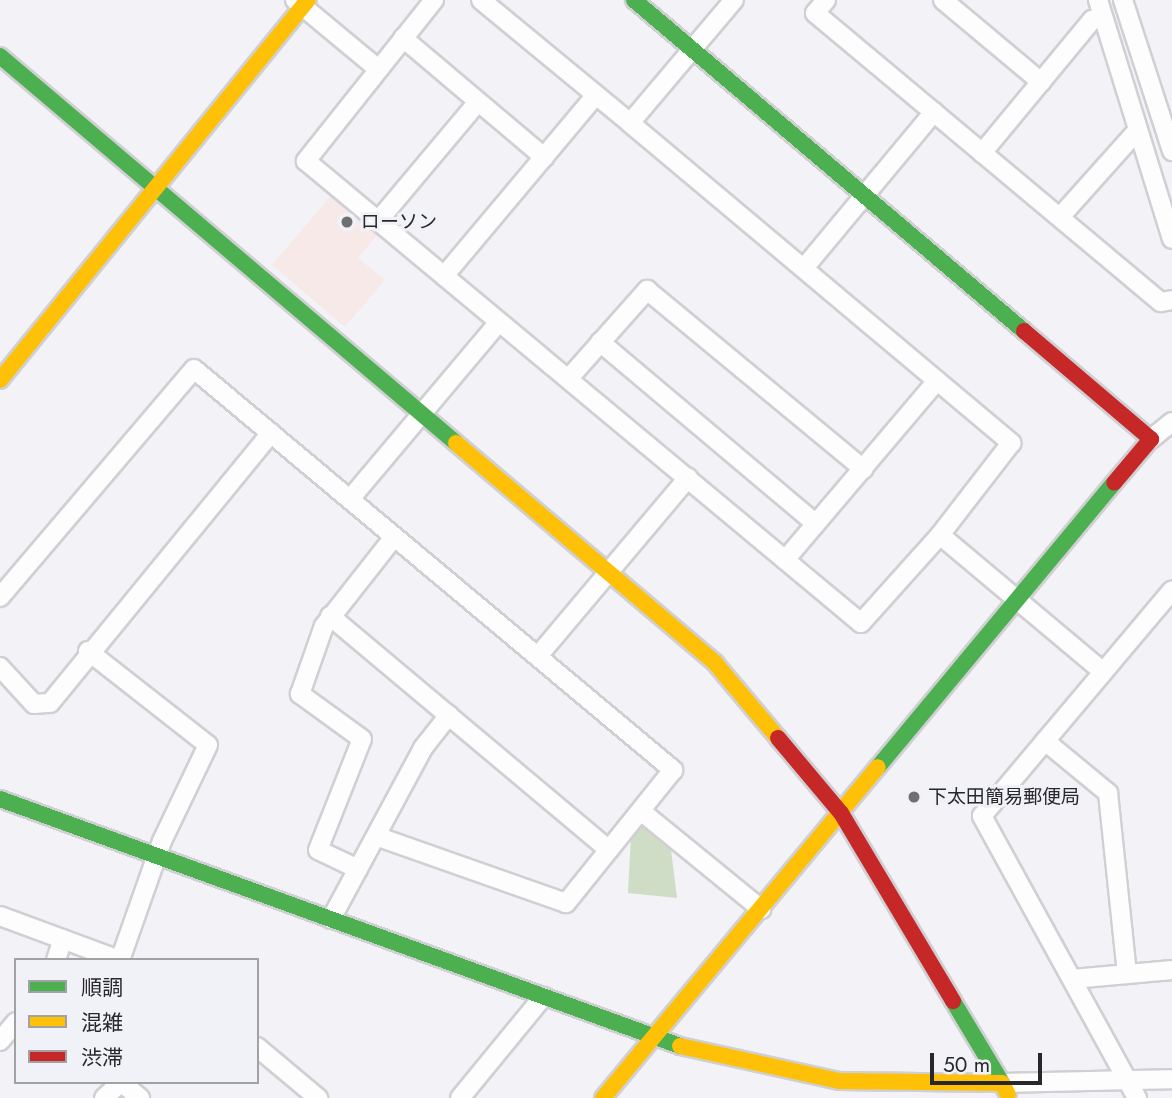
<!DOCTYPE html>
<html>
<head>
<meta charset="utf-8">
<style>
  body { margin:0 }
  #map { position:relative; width:1172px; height:1098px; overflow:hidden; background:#f2f2f7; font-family:Jost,"Noto Sans JP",sans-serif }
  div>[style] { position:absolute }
  .commercial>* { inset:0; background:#f8e9e9 }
  .green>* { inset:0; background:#cfddc6 }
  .roads { filter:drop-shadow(2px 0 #d0d0d4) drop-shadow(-2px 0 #d0d0d4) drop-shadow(0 2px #d0d0d4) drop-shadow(0 -2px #d0d0d4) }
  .street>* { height:18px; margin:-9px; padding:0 9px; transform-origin:9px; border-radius:9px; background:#fdfdfe }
  .fast>* { height:16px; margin:-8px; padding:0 8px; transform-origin:8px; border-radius:8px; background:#4caf50 }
  .slow>* { height:16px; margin:-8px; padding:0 8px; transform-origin:8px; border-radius:8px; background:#ffc107 }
  .jam>* { height:16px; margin:-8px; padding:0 8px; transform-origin:8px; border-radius:8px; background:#c62828 }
  .dots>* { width:19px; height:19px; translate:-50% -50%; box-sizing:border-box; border:4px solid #f1f1f8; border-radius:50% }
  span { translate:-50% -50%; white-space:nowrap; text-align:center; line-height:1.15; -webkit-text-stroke:6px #f1f1f8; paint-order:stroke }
  .poi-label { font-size:19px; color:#28282a }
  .left { translate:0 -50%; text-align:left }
  .legend { position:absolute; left:14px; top:958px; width:245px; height:126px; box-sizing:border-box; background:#f1f1f8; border:2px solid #a1a1a6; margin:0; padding:9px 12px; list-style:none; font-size:21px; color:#28282a }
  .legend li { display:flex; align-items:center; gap:14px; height:35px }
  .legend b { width:35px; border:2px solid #a1a1a6 }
  .scale { position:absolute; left:930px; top:1053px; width:112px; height:32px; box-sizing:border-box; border:4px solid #28282a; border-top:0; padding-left:9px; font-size:21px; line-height:24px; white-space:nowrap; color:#28282a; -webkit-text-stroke:5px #f1f1f8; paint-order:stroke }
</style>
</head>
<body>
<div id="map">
  <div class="commercial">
    <i style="clip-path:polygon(334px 192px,380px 232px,358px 258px,385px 280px,345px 327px,272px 265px)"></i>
  </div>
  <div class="green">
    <i style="clip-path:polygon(646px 823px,670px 842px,677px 898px,628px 893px,631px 835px)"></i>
  </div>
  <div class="roads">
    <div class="street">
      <i style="left:295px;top:0;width:108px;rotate:39.7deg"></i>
      <i style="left:434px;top:0;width:206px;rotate:128.5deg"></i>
      <i style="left:306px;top:161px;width:722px;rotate:39.78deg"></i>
      <i style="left:861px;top:623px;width:118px;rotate:-48.1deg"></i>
      <i style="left:940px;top:535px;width:213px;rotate:40deg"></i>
      <i style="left:481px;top:0;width:193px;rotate:39.5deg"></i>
      <i style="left:630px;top:123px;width:161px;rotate:-49.8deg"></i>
      <i style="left:826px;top:0;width:17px;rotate:130deg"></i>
      <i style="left:815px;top:13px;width:451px;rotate:39.9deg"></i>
      <i style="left:1161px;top:302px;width:11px;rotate:-10deg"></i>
      <i style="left:943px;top:0;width:128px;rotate:39.9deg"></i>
      <i style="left:1098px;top:0;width:250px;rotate:72.8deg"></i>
      <i style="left:1123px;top:0;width:159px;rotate:72deg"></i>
      <i style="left:403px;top:38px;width:185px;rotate:40.2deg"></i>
      <i style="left:630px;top:123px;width:498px;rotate:40deg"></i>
      <i style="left:1011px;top:443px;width:116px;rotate:127.7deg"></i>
      <i style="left:982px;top:153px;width:173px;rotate:-50.4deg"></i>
      <i style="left:1092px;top:20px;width:11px;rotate:-15deg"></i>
      <i style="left:1060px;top:217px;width:115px;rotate:-48.2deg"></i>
      <i style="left:378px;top:221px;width:155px;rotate:-50deg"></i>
      <i style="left:804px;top:268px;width:203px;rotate:-50.2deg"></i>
      <i style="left:444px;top:276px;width:236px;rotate:-50deg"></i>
      <i style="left:600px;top:342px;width:282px;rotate:40.1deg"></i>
      <i style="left:569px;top:378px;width:118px;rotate:-48.4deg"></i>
      <i style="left:647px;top:290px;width:281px;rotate:39.6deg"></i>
      <i style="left:1151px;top:439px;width:27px;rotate:-39deg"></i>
      <i style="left:350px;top:499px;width:231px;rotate:-49.9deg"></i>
      <i style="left:785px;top:560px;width:235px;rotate:-49.7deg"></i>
      <i style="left:0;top:597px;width:299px;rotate:-49.6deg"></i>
      <i style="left:194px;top:369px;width:625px;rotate:39.93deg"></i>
      <i style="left:673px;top:770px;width:171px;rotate:128.8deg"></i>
      <i style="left:566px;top:903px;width:201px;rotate:-160.6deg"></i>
      <i style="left:330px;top:616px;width:364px;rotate:40deg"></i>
      <i style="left:88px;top:651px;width:152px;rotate:38.1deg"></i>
      <i style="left:208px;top:745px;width:106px;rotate:115.6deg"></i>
      <i style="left:162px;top:841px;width:126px;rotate:109.4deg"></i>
      <i style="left:538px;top:656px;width:233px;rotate:-49.9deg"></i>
      <i style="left:0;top:667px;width:50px;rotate:47.4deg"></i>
      <i style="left:34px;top:704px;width:16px;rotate:-4deg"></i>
      <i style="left:50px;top:703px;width:349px;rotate:-50.7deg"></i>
      <i style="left:1045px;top:741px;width:82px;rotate:39.5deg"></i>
      <i style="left:1108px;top:793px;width:182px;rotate:84deg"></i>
      <i style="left:642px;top:812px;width:154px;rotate:39.2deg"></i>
      <i style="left:358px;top:869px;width:44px;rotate:-154.6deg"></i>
      <i style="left:318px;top:850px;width:119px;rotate:-68.4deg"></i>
      <i style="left:362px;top:739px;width:77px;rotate:-144deg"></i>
      <i style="left:300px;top:694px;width:72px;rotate:-70.6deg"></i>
      <i style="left:324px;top:626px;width:113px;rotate:-51.8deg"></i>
      <i style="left:0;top:916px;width:127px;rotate:20.3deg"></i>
      <i style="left:331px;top:919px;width:194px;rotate:-61.7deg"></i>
      <i style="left:423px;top:748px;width:42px;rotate:-51.8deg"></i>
      <i style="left:56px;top:960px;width:22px;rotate:-72deg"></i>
      <i style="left:1073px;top:979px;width:99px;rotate:-5.2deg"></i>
      <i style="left:0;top:1041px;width:25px;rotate:-50deg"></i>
      <i style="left:257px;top:1047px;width:80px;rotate:39.9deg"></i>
      <i style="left:121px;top:1082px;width:25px;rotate:40deg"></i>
      <i style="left:1002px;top:1083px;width:170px;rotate:-1.3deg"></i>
      <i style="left:104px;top:1098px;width:23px;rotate:-43deg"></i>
      <i style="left:460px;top:1098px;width:131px;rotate:-50.6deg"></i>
      <i style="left:1137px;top:1098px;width:322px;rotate:-118.8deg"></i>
      <i style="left:982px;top:816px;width:295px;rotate:-49.9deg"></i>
    </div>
    <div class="fast">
      <i style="left:634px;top:0;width:512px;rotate:40.32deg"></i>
      <i style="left:0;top:56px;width:598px;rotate:40.32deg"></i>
      <i style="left:878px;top:767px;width:369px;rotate:-50.3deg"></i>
      <i style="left:0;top:799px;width:723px;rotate:19.96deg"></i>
      <i style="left:953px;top:1001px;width:96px;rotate:59.1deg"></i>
    </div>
    <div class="slow">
      <i style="left:0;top:380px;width:489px;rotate:-51deg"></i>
      <i style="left:456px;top:443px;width:340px;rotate:40.3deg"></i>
      <i style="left:715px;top:663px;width:98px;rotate:50deg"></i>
      <i style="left:680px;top:1046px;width:163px;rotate:12.4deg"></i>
      <i style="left:839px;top:1081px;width:163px;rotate:0.7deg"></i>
      <i style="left:1002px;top:1083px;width:13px;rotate:63deg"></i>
      <i style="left:603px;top:1098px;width:430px;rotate:-50.3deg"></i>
    </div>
    <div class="jam">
      <i style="left:1024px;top:331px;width:167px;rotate:40.4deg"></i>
      <i style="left:1151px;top:439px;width:57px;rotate:130.1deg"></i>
      <i style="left:778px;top:738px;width:98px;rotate:50deg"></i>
      <i style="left:841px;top:813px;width:219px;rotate:59.2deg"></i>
    </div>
  </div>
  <div class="dots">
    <i style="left:347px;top:222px;background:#6f6f72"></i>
    <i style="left:914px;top:797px;background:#6f6f72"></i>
  </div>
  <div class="poi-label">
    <span class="left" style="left:361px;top:222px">ローソン</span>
    <span class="left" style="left:928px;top:797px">下太田簡易郵便局</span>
  </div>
  <ul class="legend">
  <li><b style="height:9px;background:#4caf50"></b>順調</li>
  <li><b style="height:9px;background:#ffc107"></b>混雑</li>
  <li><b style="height:9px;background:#c62828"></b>渋滞</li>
  </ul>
  <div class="scale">50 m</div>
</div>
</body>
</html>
